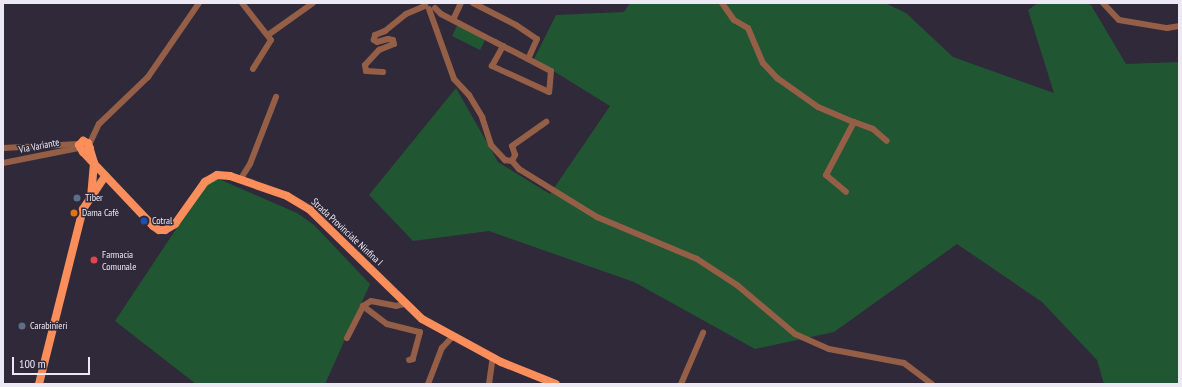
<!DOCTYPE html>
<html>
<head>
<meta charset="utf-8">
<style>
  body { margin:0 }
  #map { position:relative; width:1182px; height:387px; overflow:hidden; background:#2f2939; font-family:"PT Sans Narrow",sans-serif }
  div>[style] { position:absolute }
  .green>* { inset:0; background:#215633 }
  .minor>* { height:6px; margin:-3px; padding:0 3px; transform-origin:3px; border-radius:3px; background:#955f47 }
  .major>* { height:8px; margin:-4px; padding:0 4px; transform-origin:4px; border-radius:4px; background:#fc8e5b }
  .dots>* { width:11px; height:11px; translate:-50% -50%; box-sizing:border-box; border:2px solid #2f2939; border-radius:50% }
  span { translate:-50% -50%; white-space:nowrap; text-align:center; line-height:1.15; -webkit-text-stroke:3px #2f2939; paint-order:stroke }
  .street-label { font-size:10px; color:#ede9f4 }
  .poi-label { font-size:10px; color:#ede9f4 }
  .left { translate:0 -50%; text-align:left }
  .frame { position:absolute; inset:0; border:4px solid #ede9f4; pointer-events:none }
  .scale { position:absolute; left:12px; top:357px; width:78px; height:18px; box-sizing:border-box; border:2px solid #ede9f4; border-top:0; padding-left:5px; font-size:12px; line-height:14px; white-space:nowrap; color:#ede9f4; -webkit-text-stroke:3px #2f2939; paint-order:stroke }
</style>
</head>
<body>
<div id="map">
  <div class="green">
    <i style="clip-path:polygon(630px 3px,885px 3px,906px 13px,953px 57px,1054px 93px,1028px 10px,1038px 3px,1086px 3px,1091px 5px,1126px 64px,1179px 62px,1179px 384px,1104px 384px,1097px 360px,1042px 302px,957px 244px,834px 332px,755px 349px,634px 282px,489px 231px,413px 241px,369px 195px,456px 88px,498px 162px,550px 194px,610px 106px,534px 59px,556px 15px,624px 12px)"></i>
    <i style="clip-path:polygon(458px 24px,486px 38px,480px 50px,452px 36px)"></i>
    <i style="clip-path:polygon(219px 179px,297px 213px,314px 225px,370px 284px,325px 384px,196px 384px,115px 321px,204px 187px,210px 180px)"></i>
  </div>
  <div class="minor">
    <i style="left:242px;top:3px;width:47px;rotate:51.9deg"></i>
    <i style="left:271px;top:40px;width:34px;rotate:122deg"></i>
    <i style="left:473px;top:3px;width:48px;rotate:27.1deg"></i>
    <i style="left:516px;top:25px;width:25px;rotate:34deg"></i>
    <i style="left:537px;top:39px;width:22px;rotate:114deg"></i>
    <i style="left:722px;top:3px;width:21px;rotate:55deg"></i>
    <i style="left:734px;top:20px;width:16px;rotate:30deg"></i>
    <i style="left:748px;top:28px;width:38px;rotate:67deg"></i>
    <i style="left:763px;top:63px;width:21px;rotate:47deg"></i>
    <i style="left:777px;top:78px;width:50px;rotate:35.3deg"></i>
    <i style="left:818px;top:107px;width:39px;rotate:23deg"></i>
    <i style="left:854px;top:122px;width:60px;rotate:117.8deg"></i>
    <i style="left:826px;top:175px;width:26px;rotate:40deg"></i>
    <i style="left:1103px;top:3px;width:23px;rotate:47deg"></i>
    <i style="left:1119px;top:20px;width:49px;rotate:9.5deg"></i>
    <i style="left:1167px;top:28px;width:12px;rotate:-9deg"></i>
    <i style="left:435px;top:8px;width:8px;rotate:45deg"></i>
    <i style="left:441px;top:14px;width:61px;rotate:27.4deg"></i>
    <i style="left:495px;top:42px;width:63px;rotate:27.4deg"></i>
    <i style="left:551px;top:71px;width:21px;rotate:95deg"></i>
    <i style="left:549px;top:92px;width:63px;rotate:-155.5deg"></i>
    <i style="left:492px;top:66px;width:23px;rotate:-61deg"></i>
    <i style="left:429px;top:9px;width:74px;rotate:70.3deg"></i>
    <i style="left:454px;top:79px;width:22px;rotate:47deg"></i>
    <i style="left:469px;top:95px;width:26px;rotate:59deg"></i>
    <i style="left:482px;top:117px;width:29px;rotate:72deg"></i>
    <i style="left:491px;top:145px;width:21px;rotate:47deg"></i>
    <i style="left:505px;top:160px;width:7px;rotate:8deg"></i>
    <i style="left:512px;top:161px;width:7px;rotate:-63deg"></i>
    <i style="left:515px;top:155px;width:9px;rotate:-108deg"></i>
    <i style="left:512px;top:146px;width:42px;rotate:-35.2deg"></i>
    <i style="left:453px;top:20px;width:19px;rotate:-65deg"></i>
    <i style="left:268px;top:35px;width:55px;rotate:-35.4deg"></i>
    <i style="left:383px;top:72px;width:17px;rotate:-177deg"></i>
    <i style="left:366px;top:71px;width:6px;rotate:-99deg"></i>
    <i style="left:365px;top:65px;width:21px;rotate:-47deg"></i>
    <i style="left:379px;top:50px;width:16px;rotate:-22deg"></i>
    <i style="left:394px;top:44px;width:4px;rotate:-104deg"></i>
    <i style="left:393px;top:40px;width:5px;rotate:-169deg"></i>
    <i style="left:388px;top:39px;width:11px;rotate:165deg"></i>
    <i style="left:377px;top:42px;width:4px;rotate:-146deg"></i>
    <i style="left:374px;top:40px;width:5px;rotate:-79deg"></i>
    <i style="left:375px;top:35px;width:11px;rotate:-22deg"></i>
    <i style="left:385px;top:31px;width:27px;rotate:-39deg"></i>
    <i style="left:406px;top:14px;width:21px;rotate:-23deg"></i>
    <i style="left:854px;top:122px;width:20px;rotate:20deg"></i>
    <i style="left:873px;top:129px;width:18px;rotate:41deg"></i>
    <i style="left:89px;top:145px;width:23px;rotate:-65deg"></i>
    <i style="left:99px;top:124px;width:68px;rotate:-43.8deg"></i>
    <i style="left:148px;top:77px;width:90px;rotate:-55.4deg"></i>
    <i style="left:3px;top:148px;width:76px;rotate:-3deg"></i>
    <i style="left:512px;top:161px;width:11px;rotate:49deg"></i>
    <i style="left:519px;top:169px;width:92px;rotate:31.6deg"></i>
    <i style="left:597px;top:217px;width:108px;rotate:22.8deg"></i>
    <i style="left:697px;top:259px;width:48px;rotate:33deg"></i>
    <i style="left:737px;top:285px;width:76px;rotate:40.2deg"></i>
    <i style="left:795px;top:334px;width:37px;rotate:24deg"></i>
    <i style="left:829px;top:349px;width:76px;rotate:10.6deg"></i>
    <i style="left:904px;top:363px;width:35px;rotate:37deg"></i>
    <i style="left:3px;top:163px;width:77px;rotate:-11.2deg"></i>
    <i style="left:240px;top:180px;width:19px;rotate:-58deg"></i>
    <i style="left:250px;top:164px;width:72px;rotate:-68.8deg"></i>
    <i style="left:363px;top:306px;width:30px;rotate:37deg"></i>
    <i style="left:387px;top:324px;width:34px;rotate:14deg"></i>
    <i style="left:420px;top:332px;width:28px;rotate:105deg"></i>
    <i style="left:413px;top:359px;width:4px;rotate:166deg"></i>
    <i style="left:347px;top:338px;width:36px;rotate:-63deg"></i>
    <i style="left:363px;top:306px;width:9px;rotate:-32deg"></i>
    <i style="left:371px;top:301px;width:25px;rotate:11deg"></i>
    <i style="left:396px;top:306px;width:8px;rotate:-14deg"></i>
    <i style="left:428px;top:384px;width:39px;rotate:-69deg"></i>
    <i style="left:442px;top:348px;width:16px;rotate:-47deg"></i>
    <i style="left:489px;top:384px;width:27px;rotate:-82deg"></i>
    <i style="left:681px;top:384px;width:56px;rotate:-66.7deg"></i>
  </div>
  <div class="major">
    <i style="left:90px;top:148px;width:8px;rotate:150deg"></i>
    <i style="left:83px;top:152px;width:8px;rotate:-120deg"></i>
    <i style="left:79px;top:145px;width:6px;rotate:-45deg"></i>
    <i style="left:83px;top:141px;width:5px;rotate:22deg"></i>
    <i style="left:88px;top:143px;width:21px;rotate:73deg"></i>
    <i style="left:94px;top:163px;width:34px;rotate:95deg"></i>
    <i style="left:83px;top:152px;width:102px;rotate:46.6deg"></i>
    <i style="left:153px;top:226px;width:7px;rotate:34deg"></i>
    <i style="left:159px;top:230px;width:6px"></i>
    <i style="left:165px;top:230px;width:12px;rotate:-31deg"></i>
    <i style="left:175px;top:224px;width:52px;rotate:-54.5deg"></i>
    <i style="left:205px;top:182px;width:14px;rotate:-30deg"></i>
    <i style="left:217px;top:175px;width:13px;rotate:4deg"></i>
    <i style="left:230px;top:176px;width:60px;rotate:19.3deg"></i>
    <i style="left:287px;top:196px;width:27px;rotate:31deg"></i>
    <i style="left:310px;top:210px;width:156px;rotate:44.2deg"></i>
    <i style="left:422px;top:319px;width:90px;rotate:28.6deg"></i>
    <i style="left:501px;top:362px;width:59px;rotate:21.8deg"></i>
    <i style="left:39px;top:384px;width:180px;rotate:-75.9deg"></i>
    <i style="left:83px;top:209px;width:40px;rotate:-56deg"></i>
  </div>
  <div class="dots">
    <i style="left:77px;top:198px;background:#5c6f8a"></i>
    <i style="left:74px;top:213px;background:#e8710a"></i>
    <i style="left:144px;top:221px;background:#1a4fb4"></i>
    <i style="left:94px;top:260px;background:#e0444e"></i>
    <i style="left:22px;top:326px;background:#5c6f8a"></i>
  </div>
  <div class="street-label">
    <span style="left:39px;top:146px;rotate:-11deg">Via Variante</span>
    <span style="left:347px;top:232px;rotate:43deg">Strada Provinciale Ninfina I</span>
  </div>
  <div class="poi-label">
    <span class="left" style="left:85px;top:198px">Tiber</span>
    <span class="left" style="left:82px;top:213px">Dama Cafè</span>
    <span class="left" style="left:152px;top:221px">Cotral</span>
    <span class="left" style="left:102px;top:260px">Farmacia<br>Comunale</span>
    <span class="left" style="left:30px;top:326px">Carabinieri</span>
  </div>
  <div class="frame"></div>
  <div class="scale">100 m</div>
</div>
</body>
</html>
